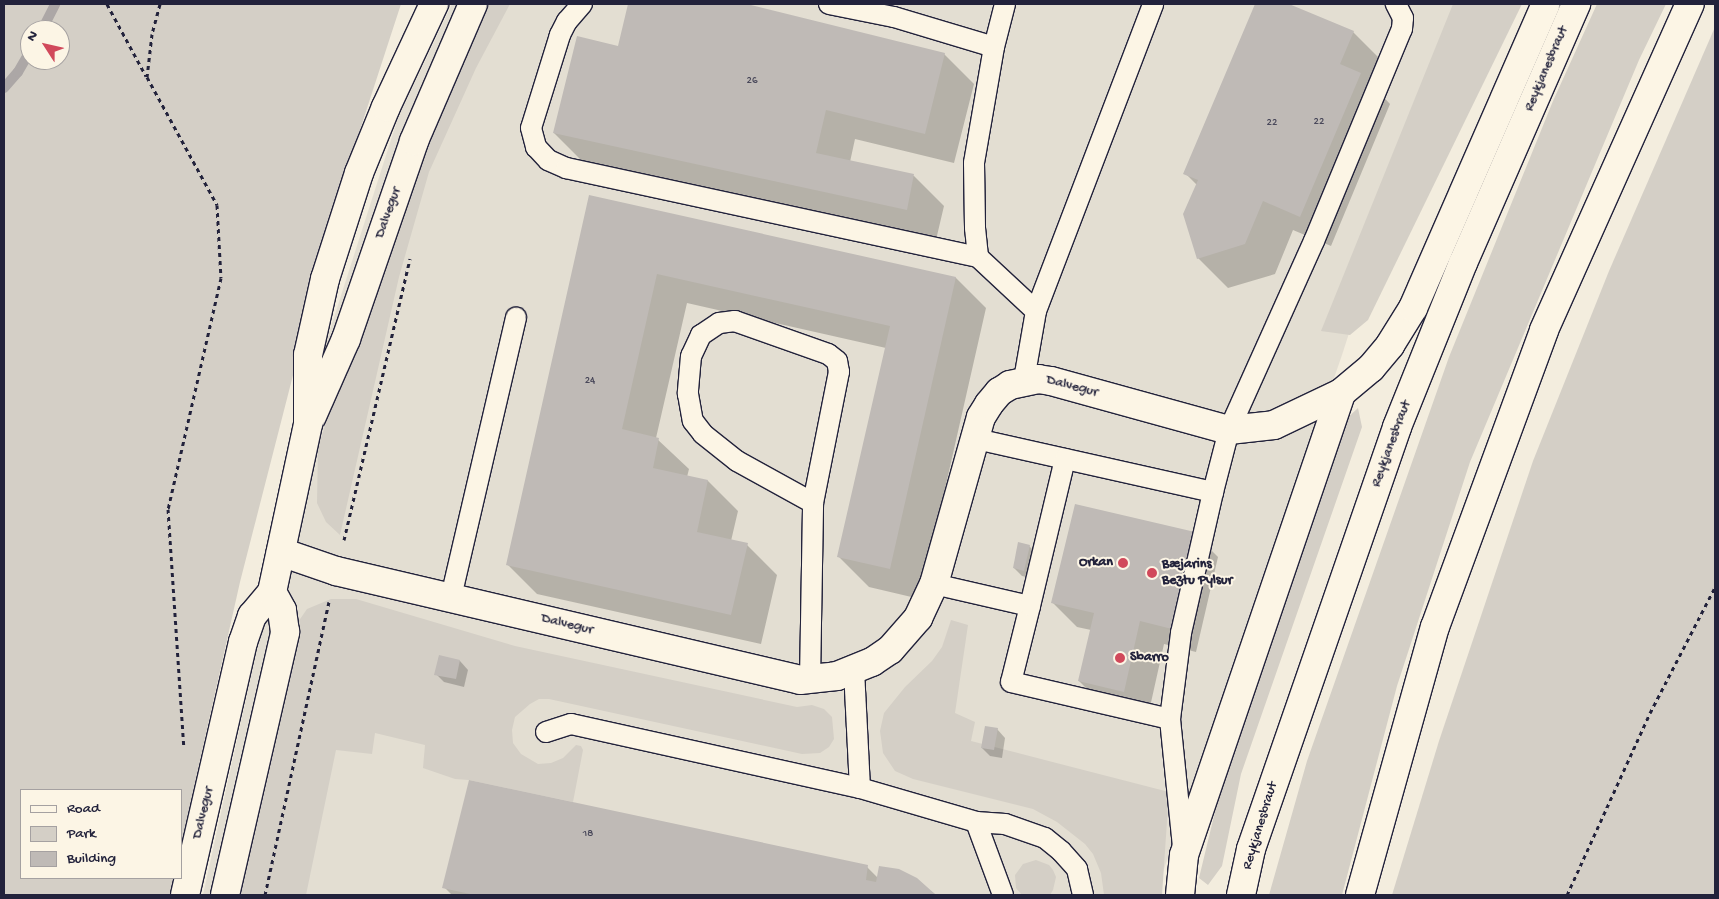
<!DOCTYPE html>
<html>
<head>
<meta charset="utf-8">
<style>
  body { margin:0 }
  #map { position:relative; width:1719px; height:899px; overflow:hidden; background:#f3edde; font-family:"Gochi Hand",sans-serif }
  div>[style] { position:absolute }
  .built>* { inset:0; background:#e3ded2 }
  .green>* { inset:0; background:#d4cfc6 }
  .shadow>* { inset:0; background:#0003 }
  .stream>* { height:10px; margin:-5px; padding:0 5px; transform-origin:5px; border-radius:5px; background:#aca7a6 }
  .building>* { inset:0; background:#bfbab6 }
  .path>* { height:3px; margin-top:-1.5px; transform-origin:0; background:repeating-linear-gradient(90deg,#22223b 0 4px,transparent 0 8px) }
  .roads { filter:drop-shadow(1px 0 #22223b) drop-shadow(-1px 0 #22223b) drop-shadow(0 1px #22223b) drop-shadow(0 -1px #22223b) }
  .service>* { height:20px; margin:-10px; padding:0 10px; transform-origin:10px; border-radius:10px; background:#fcf5e5 }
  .minor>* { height:28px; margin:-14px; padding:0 14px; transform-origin:14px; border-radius:14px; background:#fcf5e5 }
  .tertiary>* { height:28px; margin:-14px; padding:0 14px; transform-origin:14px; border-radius:14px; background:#fcf5e5 }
  .trunk>* { height:28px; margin:-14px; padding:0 14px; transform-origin:14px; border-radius:14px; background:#fcf5e5 }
  .dots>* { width:14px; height:14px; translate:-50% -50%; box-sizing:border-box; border:2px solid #fcf5e5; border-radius:50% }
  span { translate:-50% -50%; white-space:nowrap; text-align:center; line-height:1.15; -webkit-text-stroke:4px #fcf5e5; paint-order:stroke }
  .number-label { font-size:11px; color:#49485a }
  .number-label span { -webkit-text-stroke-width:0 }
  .street-label { font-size:14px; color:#22223b }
  .poi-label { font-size:14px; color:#22223b; font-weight:700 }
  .right { translate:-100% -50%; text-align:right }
  .left { translate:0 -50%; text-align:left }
  .frame { position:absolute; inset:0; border:5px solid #22223b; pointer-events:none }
  .legend { position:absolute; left:20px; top:789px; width:162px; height:90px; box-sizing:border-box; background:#fcf5e5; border:1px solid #a5a1a1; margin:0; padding:6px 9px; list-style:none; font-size:15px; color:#22223b }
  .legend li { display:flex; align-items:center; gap:10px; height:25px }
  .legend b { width:25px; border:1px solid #a5a1a1 }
  .north { position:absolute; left:20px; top:20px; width:50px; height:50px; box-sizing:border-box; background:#fcf5e5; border:1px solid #a5a1a1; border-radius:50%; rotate:305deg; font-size:14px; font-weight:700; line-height:20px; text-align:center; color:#22223b }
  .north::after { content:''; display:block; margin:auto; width:18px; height:22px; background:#d1495b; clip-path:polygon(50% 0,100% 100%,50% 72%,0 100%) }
</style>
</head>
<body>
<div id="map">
  <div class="built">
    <i style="clip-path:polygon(452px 4px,1455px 4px,1342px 355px,1155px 895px,203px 895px,320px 361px,398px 118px)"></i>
  </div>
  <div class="green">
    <i style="clip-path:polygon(evenodd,4px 4px,401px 4px,341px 188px,240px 582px,181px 845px,181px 790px,21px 790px,21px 878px,174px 878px,170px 895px,4px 895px,4px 4px,30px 30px,60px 30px,60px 60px,30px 60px,30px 30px)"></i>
    <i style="clip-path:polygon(480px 4px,510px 4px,476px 68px,429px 172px,399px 277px,340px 535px,326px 522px,317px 503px,318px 447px,381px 259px)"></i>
    <i style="clip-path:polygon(1453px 4px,1522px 4px,1368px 320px,1350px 335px,1321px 331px)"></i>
    <i style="clip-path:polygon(1597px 4px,1666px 4px,1639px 60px,1470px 462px,1397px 686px,1342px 895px,1269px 895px,1307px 761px,1449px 357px,1553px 101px)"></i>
    <i style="clip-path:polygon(1715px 27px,1715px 895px,1392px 895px,1439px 741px,1533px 461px,1609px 271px)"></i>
    <i style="clip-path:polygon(1358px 408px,1362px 427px,1241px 774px,1222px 866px,1208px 885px,1199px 878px,1228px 758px,1342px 423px)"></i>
    <i style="clip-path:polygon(331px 599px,356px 599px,515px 646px,797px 707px,812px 705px,824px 709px,832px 717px,834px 739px,829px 747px,820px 753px,802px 754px,549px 699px,539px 699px,530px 704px,515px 717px,512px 730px,513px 743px,521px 754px,538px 764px,551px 763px,563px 758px,576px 745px,581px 746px,583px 750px,573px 802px,469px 780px,455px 779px,423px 768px,425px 745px,375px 733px,372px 754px,336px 750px,306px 895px,233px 895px,296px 625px,307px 609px)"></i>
    <i style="clip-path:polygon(951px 620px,968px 625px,955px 713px,975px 722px,971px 741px,1169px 792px,1162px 895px,1104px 895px,1101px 873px,1093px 854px,1085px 844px,1057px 822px,1033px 809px,913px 779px,895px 771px,883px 753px,880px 731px,884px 713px,905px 687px,932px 661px,942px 647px)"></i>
    <i style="clip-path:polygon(1036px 860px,1049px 865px,1053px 870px,1056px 877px,1053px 890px,1050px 895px,1022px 895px,1016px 888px,1015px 875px,1023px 864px)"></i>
  </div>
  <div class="shadow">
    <i style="clip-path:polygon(629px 4px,742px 4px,944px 54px,974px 84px,954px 163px,855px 139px,850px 162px,914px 176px,944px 206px,936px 240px,584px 163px,554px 133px,619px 48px)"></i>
    <i style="clip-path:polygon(1256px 4px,1286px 4px,1353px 32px,1383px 62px,1373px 86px,1390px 104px,1331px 246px,1293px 230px,1275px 274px,1228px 288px,1198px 258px,1197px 185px,1185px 173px)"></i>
    <i style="clip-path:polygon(590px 196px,956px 278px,986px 308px,920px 599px,869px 587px,839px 557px,886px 348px,687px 303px,656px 438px,689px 469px,687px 477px,708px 481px,738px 511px,731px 541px,747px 545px,777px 575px,761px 644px,537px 594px,507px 564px)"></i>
    <i style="clip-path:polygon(1194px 533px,1218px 557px,1196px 652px,1164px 644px,1148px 716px,1103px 705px,1079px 681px,1091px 630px,1077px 627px,1053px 603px)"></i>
    <i style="clip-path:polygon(1029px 546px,1038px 555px,1032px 578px,1022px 576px,1014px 568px)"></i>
    <i style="clip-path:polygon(439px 657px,460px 661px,468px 670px,464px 687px,444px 682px,436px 674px)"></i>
    <i style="clip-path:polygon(997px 729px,1005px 738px,1002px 758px,990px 756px,982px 748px)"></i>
    <i style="clip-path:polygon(867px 867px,878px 878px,931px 891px,936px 895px,452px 895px,444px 887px)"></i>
  </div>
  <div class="stream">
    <i style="left:42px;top:30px;width:29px;rotate:-63deg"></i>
    <i style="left:4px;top:88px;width:21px;rotate:-49deg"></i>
    <i style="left:18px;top:72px;width:24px;rotate:-60deg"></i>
  </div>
  <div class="building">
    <i style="clip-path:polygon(628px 4px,747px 4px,945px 53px,925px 134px,826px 110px,816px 153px,914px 174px,907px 210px,553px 133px,577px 36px,618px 46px)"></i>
    <i style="clip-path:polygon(1255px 4px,1289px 4px,1354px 31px,1340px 64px,1361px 73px,1300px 217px,1263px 201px,1245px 244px,1197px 259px,1183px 214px,1198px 180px,1183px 174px)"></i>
    <i style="clip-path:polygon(589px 195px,956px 277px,890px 569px,837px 557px,890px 326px,657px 274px,622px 429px,659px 438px,653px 468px,708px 480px,697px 532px,748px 543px,731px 615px,506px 565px)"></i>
    <i style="clip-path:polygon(1075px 504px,1195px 532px,1172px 629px,1140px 621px,1124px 692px,1078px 681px,1094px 613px,1051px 603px)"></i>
    <i style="clip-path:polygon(1018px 542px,1030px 545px,1024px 571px,1013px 568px)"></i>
    <i style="clip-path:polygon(439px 655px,460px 660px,456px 679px,434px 675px)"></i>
    <i style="clip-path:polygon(985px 726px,998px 728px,994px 750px,981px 748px)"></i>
    <i style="clip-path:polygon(469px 780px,868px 865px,866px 880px,876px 882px,879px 866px,899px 869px,917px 878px,936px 895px,475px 895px,442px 888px)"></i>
  </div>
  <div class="path">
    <i style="left:107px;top:4px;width:82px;rotate:61.6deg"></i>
    <i style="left:160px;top:4px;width:31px;rotate:105deg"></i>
    <i style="left:152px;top:34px;width:43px;rotate:96.6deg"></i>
    <i style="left:147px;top:77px;width:146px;rotate:61.3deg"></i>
    <i style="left:217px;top:205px;width:73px;rotate:86.9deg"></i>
    <i style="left:221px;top:278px;width:237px;rotate:102.9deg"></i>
    <i style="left:168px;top:509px;width:239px;rotate:86.2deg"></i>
    <i style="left:344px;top:540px;width:289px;rotate:-76.8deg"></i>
    <i style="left:265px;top:895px;width:300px;rotate:-77.7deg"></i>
    <i style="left:1567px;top:895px;width:200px;rotate:-65.5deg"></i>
    <i style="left:1650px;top:713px;width:142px;rotate:-62.7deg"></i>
  </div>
  <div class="roads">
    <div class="service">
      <i style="left:582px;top:4px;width:23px;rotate:131deg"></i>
      <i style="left:567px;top:21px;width:16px;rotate:117deg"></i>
      <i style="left:560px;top:35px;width:97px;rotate:107.3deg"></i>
      <i style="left:531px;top:128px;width:20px;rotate:75deg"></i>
      <i style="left:536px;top:147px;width:18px;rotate:47deg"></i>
      <i style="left:548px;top:160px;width:20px;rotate:24deg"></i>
      <i style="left:566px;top:168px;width:422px;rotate:12.2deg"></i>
      <i style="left:829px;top:4px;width:66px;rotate:11.3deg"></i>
      <i style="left:894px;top:17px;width:104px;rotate:16.7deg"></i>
      <i style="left:1005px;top:4px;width:44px;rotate:104.3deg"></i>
      <i style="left:994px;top:47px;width:118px;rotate:99.8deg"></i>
      <i style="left:974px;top:163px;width:65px;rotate:89.1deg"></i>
      <i style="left:975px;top:228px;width:29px;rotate:84deg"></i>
      <i style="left:978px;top:257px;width:79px;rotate:43deg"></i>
      <i style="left:1036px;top:311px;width:70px;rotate:99.9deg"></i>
      <i style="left:1036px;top:311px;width:329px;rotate:-69.1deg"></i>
      <i style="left:976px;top:439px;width:243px;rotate:12.6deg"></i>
      <i style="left:934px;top:584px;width:98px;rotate:12.9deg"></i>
      <i style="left:1030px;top:606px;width:78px;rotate:104deg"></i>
      <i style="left:1011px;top:682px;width:163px;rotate:13.1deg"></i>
      <i style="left:451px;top:597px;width:287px;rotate:-76.9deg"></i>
      <i style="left:1030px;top:606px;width:151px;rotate:-76.6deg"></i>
      <i style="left:854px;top:670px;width:118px;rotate:87.1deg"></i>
      <i style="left:810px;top:680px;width:177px;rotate:-89deg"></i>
      <i style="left:813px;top:503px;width:134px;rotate:-78.8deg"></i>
      <i style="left:839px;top:372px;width:11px;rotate:-100deg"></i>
      <i style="left:837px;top:361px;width:11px;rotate:-142deg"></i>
      <i style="left:828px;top:354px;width:99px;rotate:-160.5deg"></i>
      <i style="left:735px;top:321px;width:16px;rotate:173deg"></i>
      <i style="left:719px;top:323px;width:22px;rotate:146deg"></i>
      <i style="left:701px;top:335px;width:23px;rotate:115deg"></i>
      <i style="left:691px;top:356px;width:38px;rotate:95deg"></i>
      <i style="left:688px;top:394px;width:27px;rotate:80deg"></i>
      <i style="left:693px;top:421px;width:16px;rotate:52deg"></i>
      <i style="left:703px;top:434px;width:43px;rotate:38.5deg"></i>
      <i style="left:737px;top:461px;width:87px;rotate:28.9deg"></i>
      <i style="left:546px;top:732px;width:26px;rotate:-18deg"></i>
      <i style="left:571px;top:724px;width:296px;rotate:12.5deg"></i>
      <i style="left:860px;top:788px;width:121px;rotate:16.3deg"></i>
      <i style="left:976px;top:822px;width:29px;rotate:4deg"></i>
      <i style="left:1005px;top:824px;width:42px;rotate:19.3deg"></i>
      <i style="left:1045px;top:838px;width:21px;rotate:39deg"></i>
      <i style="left:1061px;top:851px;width:24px;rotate:48deg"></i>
      <i style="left:1077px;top:869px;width:27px;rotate:77deg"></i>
      <i style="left:976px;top:822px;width:78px;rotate:69.7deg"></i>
      <i style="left:1183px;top:847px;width:129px;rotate:-95.8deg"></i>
      <i style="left:1170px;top:719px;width:87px;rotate:-82.7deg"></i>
      <i style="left:1181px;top:633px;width:145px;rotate:-77.2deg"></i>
      <i style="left:1213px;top:492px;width:64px;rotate:-75.5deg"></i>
      <i style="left:1229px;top:430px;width:207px;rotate:-65.8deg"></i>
      <i style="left:1314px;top:241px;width:230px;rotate:-67.5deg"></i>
      <i style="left:1402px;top:29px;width:11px;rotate:-85deg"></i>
      <i style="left:1403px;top:18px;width:16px;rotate:-117deg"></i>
    </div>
    <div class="minor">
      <i style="left:281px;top:552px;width:58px;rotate:19.1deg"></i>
      <i style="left:336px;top:571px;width:477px;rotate:13.2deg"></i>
      <i style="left:800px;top:680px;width:37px;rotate:-6deg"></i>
      <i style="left:837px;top:676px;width:38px;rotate:-22deg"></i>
      <i style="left:872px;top:662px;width:22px;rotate:-34deg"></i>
      <i style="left:890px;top:650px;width:43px;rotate:-48.8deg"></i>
      <i style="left:918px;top:618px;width:38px;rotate:-65deg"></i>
      <i style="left:934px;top:584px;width:173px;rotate:-74.3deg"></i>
      <i style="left:981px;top:417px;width:15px;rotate:-58deg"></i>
      <i style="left:989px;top:404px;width:16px;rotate:-50deg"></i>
      <i style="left:999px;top:392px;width:13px;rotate:-32deg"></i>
      <i style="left:1010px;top:385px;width:29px;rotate:-12deg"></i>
      <i style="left:1038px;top:379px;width:13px;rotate:9deg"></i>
      <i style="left:1051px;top:381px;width:185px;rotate:15.4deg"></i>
      <i style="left:1229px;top:430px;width:45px;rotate:-6.3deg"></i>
      <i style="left:1274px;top:425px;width:74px;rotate:-25.5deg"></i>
    </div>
    <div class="tertiary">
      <i style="left:312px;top:416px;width:84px;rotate:-66.2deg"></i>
      <i style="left:346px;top:339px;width:209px;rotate:-71deg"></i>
      <i style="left:414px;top:141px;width:149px;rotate:-66.7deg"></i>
      <i style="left:185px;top:895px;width:260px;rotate:-77.1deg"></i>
      <i style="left:243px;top:642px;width:28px;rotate:-71deg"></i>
      <i style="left:252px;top:616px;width:31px;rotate:-50deg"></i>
      <i style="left:272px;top:592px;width:172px;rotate:-77.9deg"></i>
      <i style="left:308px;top:424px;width:69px;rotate:-90deg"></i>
      <i style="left:308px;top:355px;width:78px;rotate:-77.4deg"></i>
      <i style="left:325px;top:279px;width:111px;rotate:-72.2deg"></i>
      <i style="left:359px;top:173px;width:71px;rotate:-67.8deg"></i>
      <i style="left:386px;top:107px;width:114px;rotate:-65deg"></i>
      <i style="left:225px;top:895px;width:270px;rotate:-77.1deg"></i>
      <i style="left:285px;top:632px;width:22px;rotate:-98deg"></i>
      <i style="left:282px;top:610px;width:21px;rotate:-119deg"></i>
    </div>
    <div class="trunk">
      <i style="left:1180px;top:895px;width:40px;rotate:-84.3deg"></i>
      <i style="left:1184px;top:855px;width:488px;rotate:-71.2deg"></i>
      <i style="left:1341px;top:393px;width:39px;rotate:-40deg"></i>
      <i style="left:1371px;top:368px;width:30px;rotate:-50deg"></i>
      <i style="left:1390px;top:345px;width:44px;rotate:-58.1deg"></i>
      <i style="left:1413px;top:308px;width:332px;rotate:-66.4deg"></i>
      <i style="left:1241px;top:895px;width:47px;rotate:-77.7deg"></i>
      <i style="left:1251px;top:849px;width:447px;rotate:-70.9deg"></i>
      <i style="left:1397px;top:427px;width:177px;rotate:-68.1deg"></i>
      <i style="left:1463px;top:263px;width:283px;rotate:-66.4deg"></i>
      <i style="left:1360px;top:895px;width:278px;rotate:-74.4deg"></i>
      <i style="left:1435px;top:627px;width:316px;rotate:-69.8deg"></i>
      <i style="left:1544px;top:330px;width:357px;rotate:-65.9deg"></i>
    </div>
  </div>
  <div class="dots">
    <i style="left:1123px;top:563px;background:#d1495b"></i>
    <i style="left:1152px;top:573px;background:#d1495b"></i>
    <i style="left:1120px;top:658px;background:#d1495b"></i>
  </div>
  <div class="number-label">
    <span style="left:752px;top:81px">26</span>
    <span style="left:1319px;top:122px">22</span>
    <span style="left:1272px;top:123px">22</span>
    <span style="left:590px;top:381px">24</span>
    <span style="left:588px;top:834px">18</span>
  </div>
  <div class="street-label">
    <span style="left:1547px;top:69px;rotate:-67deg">Reykjanesbraut</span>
    <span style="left:389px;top:213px;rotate:-71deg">Dalvegur</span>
    <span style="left:1072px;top:387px;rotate:14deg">Dalvegur</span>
    <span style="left:1392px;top:444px;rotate:-70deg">Reykjanesbraut</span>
    <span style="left:567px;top:625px;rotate:13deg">Dalvegur</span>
    <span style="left:204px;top:813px;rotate:-77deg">Dalvegur</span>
    <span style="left:1261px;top:826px;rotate:-73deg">Reykjanesbraut</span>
  </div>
  <div class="poi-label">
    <span class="right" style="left:1113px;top:563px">Orkan</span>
    <span class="left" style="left:1162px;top:573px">Bæjarins<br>Beztu Pylsur</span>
    <span class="left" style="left:1130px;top:658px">Sbarro</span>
  </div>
  <div class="frame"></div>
  <ul class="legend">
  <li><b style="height:6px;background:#fcf5e5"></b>Road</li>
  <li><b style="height:14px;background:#d4cfc6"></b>Park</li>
  <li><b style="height:14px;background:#bfbab6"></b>Building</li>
  </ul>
  <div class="north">N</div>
</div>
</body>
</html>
